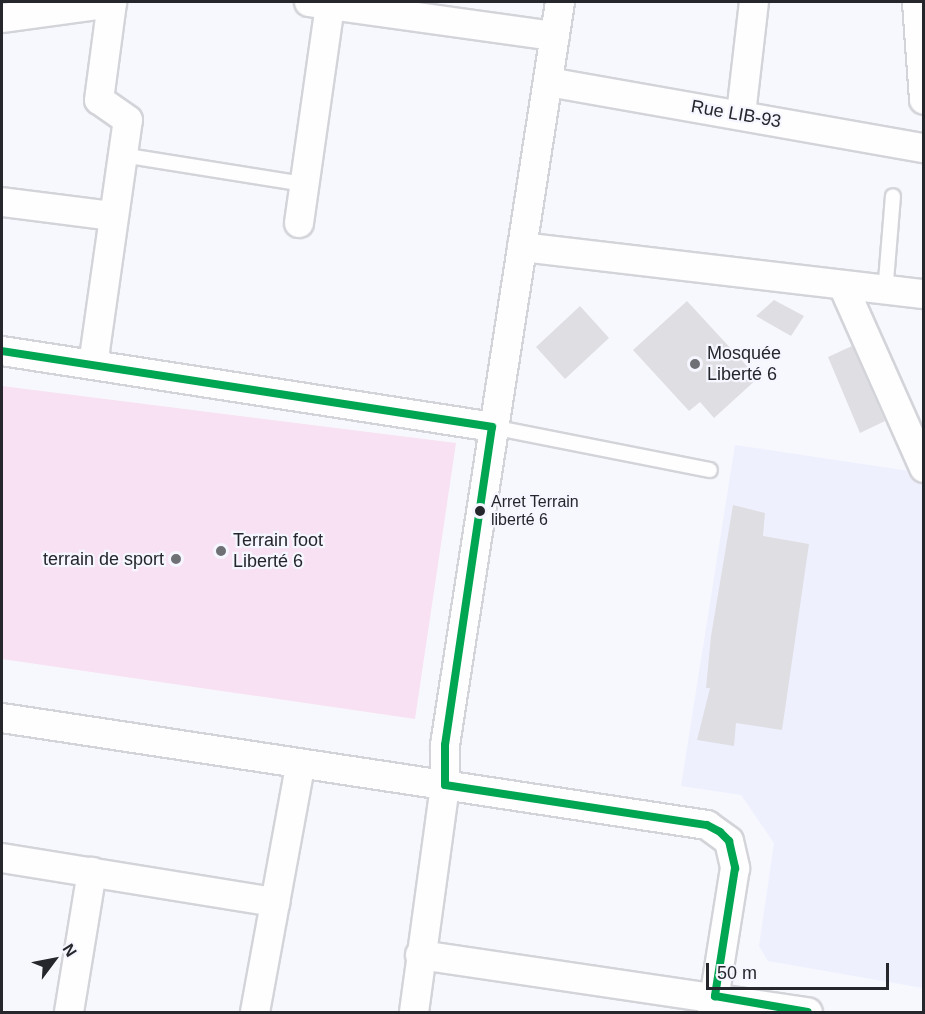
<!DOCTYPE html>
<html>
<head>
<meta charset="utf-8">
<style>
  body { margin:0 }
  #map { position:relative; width:925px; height:1014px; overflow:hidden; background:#f7f8fd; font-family:Arial,sans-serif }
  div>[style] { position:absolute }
  .built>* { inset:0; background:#eef0fe }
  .green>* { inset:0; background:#f8e1f2 }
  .building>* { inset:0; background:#dfdee3 }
  .roads { filter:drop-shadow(2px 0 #d3d4d9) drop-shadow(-2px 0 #d3d4d9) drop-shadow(0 2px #d3d4d9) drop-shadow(0 -2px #d3d4d9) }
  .lane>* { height:14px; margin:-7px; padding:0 7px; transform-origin:7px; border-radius:7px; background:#fefeff }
  .street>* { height:28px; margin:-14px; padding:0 14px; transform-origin:14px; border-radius:14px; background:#fefeff }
  .bus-1>* { height:8px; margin:-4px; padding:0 4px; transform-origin:4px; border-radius:4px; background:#00a651 }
  .dots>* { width:16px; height:16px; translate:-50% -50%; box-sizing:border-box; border:3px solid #f5f6ff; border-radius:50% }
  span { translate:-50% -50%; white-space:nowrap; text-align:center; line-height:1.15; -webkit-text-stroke:4.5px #f5f6ff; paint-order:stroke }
  .bus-label { font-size:16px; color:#26272c }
  .left { translate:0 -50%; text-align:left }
  .street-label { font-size:18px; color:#26272c }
  .poi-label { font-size:18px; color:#26272c }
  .right { translate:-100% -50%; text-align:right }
  .frame { position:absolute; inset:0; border:3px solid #26272c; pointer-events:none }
  .north { position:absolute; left:24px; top:930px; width:60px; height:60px; -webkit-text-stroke:4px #f5f6ff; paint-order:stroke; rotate:58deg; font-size:16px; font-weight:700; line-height:24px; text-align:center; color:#26272c }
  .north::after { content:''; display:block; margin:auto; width:21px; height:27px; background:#26272c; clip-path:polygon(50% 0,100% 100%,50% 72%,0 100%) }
  .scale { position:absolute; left:706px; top:963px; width:183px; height:27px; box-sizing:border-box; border:3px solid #26272c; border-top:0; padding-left:8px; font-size:18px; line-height:21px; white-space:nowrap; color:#26272c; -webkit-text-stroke:4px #f5f6ff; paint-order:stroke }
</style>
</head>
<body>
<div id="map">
  <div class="built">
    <i style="clip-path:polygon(735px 445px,916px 472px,924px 488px,923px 988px,768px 961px,759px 946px,774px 843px,741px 795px,681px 786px)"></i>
  </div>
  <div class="green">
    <i style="clip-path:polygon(2px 386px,456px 443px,415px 719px,2px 659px)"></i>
  </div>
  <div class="building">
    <i style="clip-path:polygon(774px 300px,804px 316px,791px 336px,756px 316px)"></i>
    <i style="clip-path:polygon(687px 301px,758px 378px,714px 418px,700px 402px,689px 411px,633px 350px)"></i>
    <i style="clip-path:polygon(580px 306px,609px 338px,565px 379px,536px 347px)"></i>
    <i style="clip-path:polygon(852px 346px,885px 421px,860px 433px,828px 357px)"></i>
    <i style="clip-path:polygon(733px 505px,765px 513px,763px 536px,809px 544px,782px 730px,736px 723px,734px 746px,697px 740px,710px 688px,706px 688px,711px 636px)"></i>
  </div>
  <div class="roads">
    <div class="lane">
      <i style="left:122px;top:155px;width:184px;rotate:9.1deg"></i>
      <i style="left:885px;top:293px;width:97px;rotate:-85.3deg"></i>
      <i style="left:492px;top:427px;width:222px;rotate:11.2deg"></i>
    </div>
    <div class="street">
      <i style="left:309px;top:2px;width:248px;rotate:7.9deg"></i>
      <i style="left:917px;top:2px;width:98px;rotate:85.9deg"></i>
      <i style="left:2px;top:18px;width:111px;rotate:-7.8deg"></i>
      <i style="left:548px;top:82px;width:382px;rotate:10deg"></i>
      <i style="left:741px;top:114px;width:113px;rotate:-83.4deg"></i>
      <i style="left:2px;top:202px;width:112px;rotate:7.2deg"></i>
      <i style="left:299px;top:223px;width:220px;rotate:-81.9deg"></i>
      <i style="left:522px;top:247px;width:405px;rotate:6.7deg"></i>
      <i style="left:844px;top:288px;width:197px;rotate:66deg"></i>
      <i style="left:2px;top:351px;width:496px;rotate:8.8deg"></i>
      <i style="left:93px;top:365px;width:247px;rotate:-81.9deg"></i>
      <i style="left:128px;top:120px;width:35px;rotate:-145deg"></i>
      <i style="left:99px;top:100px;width:99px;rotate:-82.4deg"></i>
      <i style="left:2px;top:718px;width:713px;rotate:8.63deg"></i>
      <i style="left:707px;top:825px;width:27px;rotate:36deg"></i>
      <i style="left:729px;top:841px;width:28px;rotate:77deg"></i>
      <i style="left:735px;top:868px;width:146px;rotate:99.1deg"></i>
      <i style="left:2px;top:858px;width:277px;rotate:9.2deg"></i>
      <i style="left:420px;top:955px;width:392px;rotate:8.4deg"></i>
      <i style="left:69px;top:1012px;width:142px;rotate:-80.7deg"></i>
      <i style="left:255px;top:1012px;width:250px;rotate:-79.6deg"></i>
      <i style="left:414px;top:1012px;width:229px;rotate:-82.2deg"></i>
      <i style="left:445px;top:785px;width:40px;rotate:-90deg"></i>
      <i style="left:445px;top:745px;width:752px;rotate:-81.2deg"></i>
    </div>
  </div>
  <div class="bus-1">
    <i style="left:2px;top:351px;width:496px;rotate:8.8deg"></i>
    <i style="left:445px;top:785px;width:265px;rotate:8.7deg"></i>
    <i style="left:707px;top:825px;width:15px;rotate:28deg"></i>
    <i style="left:720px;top:832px;width:13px;rotate:45deg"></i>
    <i style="left:729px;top:841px;width:28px;rotate:77deg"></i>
    <i style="left:735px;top:868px;width:130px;rotate:98.9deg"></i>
    <i style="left:445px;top:785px;width:40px;rotate:-90deg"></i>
    <i style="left:445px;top:745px;width:321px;rotate:-81.6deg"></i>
    <i style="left:715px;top:996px;width:94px;rotate:9.8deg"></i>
  </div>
  <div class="dots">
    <i style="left:695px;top:364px;background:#6f7075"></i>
    <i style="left:480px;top:511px;background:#26272c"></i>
    <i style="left:221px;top:551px;background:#6f7075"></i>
    <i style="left:176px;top:559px;background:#6f7075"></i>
  </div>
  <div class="bus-label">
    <span class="left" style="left:491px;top:511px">Arret Terrain<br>liberté 6</span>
  </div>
  <div class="street-label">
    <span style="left:736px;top:114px;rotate:10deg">Rue LIB-93</span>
  </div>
  <div class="poi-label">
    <span class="left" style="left:707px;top:364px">Mosquée<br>Liberté 6</span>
    <span class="left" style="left:233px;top:551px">Terrain foot<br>Liberté 6</span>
    <span class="right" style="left:164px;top:559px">terrain de sport</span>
  </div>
  <div class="frame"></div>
  <div class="north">N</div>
  <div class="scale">50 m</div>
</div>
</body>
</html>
